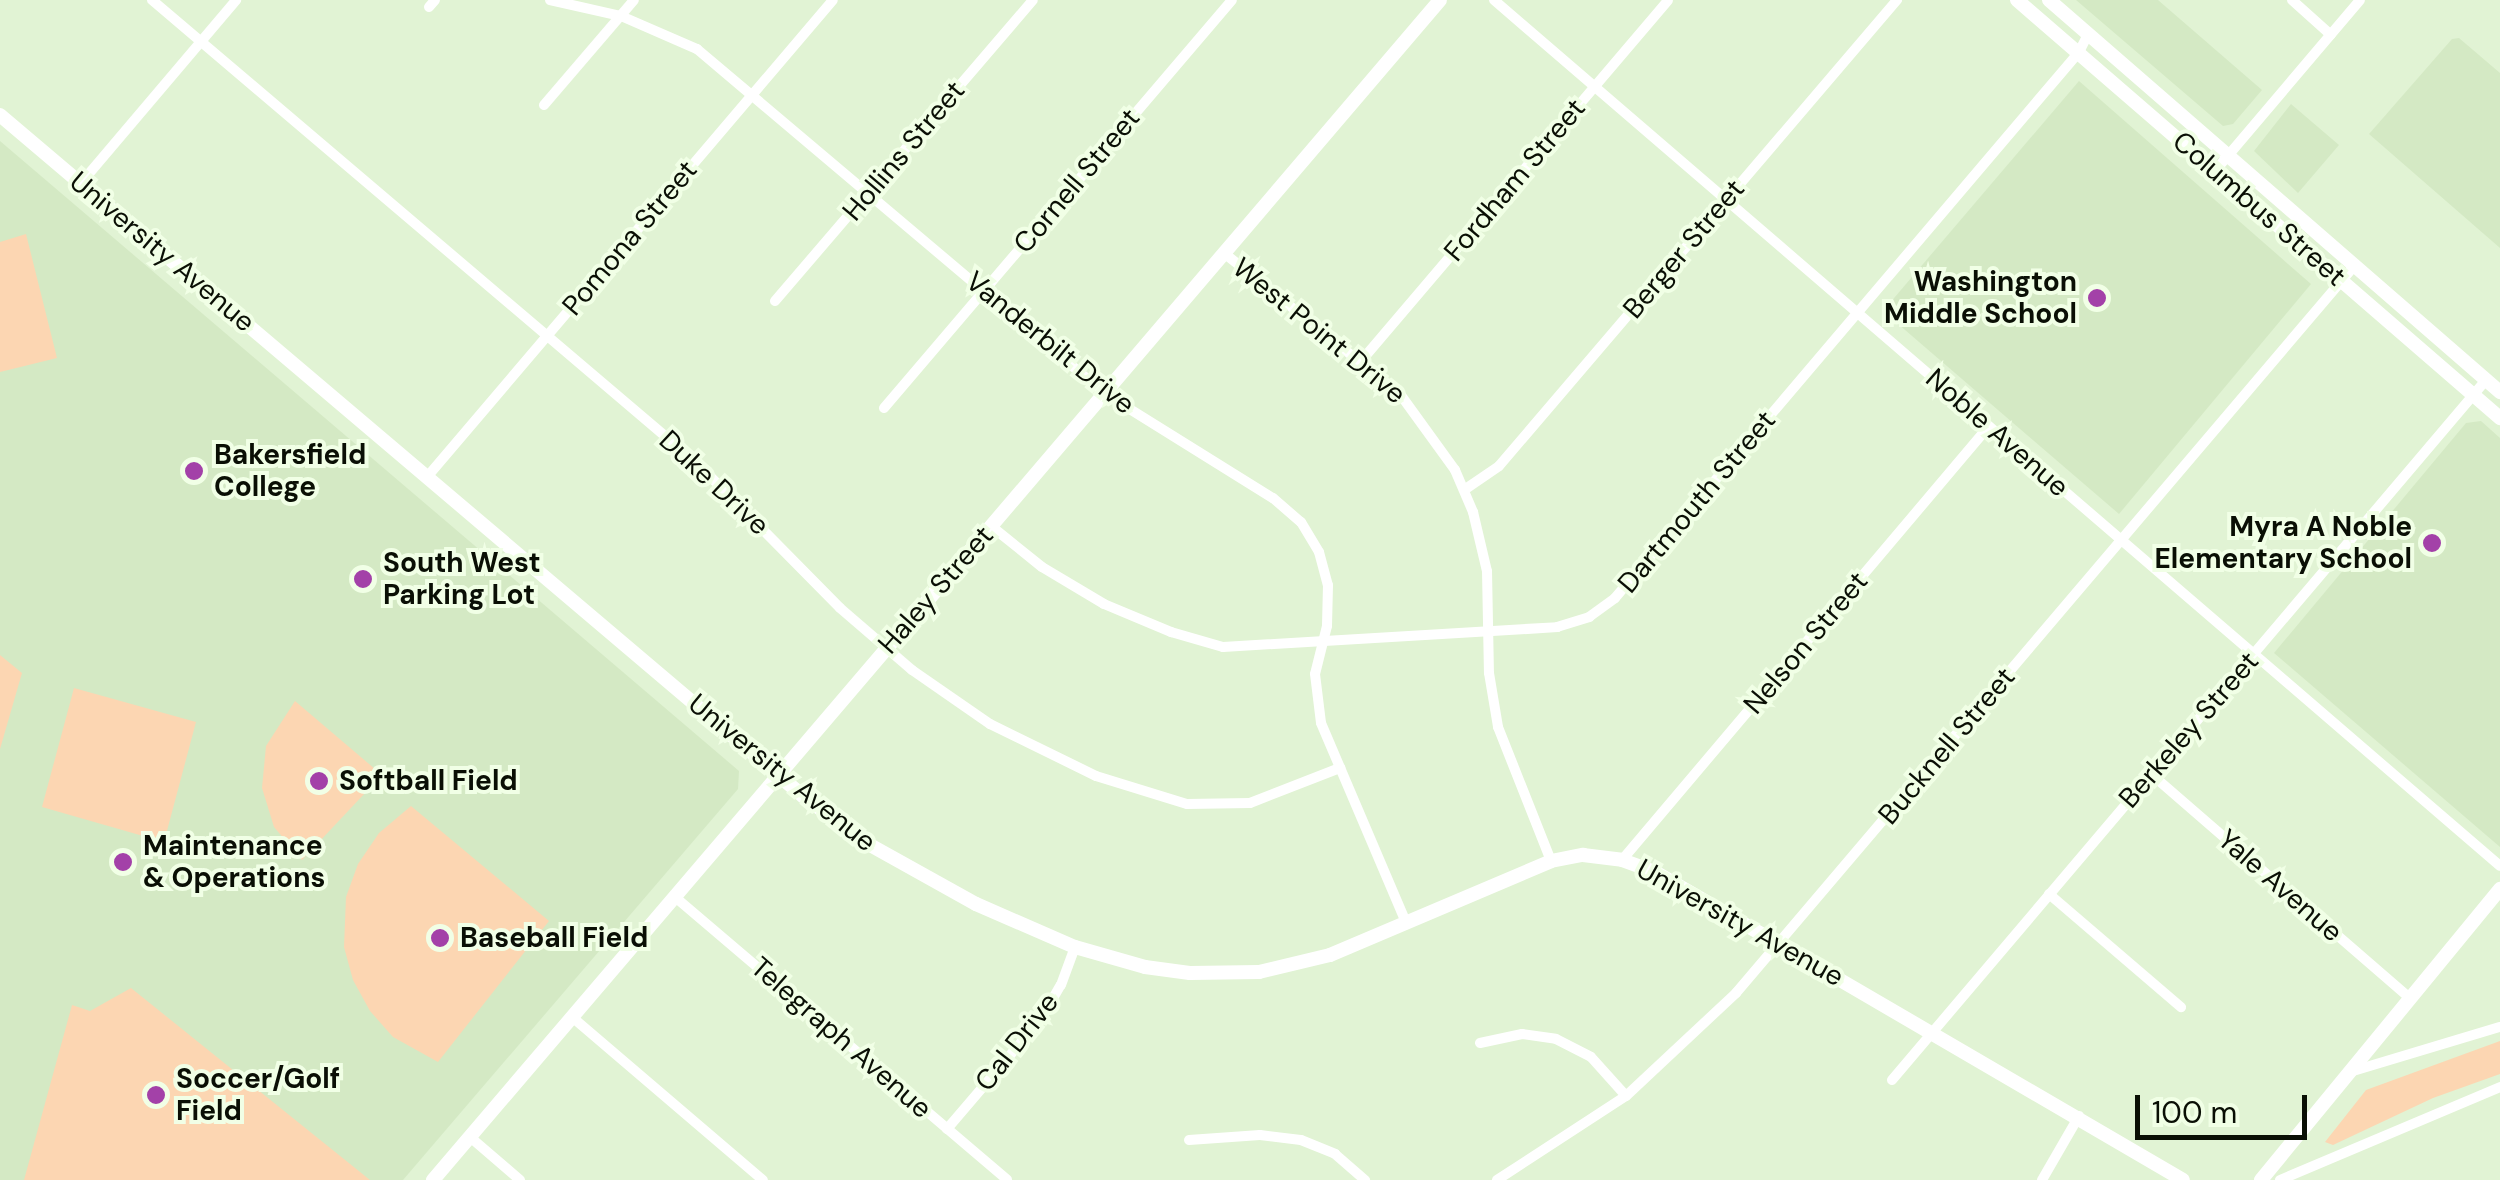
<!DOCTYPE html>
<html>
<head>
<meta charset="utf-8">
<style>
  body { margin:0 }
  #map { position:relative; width:2500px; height:1180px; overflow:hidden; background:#e1f3d4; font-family:"DM Sans",sans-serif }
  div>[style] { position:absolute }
  .built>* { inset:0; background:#d4e9c4 }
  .green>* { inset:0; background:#fcd6b2 }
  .street>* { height:10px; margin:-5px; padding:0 5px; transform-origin:5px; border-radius:5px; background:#fff }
  .secondary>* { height:14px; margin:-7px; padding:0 7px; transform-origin:7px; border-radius:7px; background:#fff }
  .dots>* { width:28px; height:28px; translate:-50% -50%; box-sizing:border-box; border:5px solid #f1ffe6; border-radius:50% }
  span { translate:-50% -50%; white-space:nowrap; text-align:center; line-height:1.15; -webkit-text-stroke:8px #f1ffe6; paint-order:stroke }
  .street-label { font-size:28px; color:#0a0f05 }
  .poi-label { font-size:28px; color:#0a0f05; font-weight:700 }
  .right { translate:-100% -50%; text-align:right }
  .left { translate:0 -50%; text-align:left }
  .scale { position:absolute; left:2135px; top:1095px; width:172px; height:45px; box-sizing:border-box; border:5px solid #0a0f05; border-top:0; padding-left:12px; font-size:30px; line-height:35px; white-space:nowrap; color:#0a0f05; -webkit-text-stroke:8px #f1ffe6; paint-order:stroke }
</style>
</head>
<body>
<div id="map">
  <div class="built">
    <i style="clip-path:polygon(2076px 0,2158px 0,2262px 90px,2233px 124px,2223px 126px)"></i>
    <i style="clip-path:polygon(2459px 38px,2500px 73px,2500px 248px,2369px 134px,2452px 39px)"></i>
    <i style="clip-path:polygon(2079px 81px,2311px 284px,2119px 514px,1883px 311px)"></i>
    <i style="clip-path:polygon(2291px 104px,2339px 145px,2298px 193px,2254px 151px)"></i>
    <i style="clip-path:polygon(0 141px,739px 771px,738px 789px,403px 1180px,0 1180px)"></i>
    <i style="clip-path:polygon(2481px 421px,2500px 438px,2500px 847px,2274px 653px,2466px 423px)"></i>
  </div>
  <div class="green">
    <i style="clip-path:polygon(26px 234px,57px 358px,0 372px,0 242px)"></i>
    <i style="clip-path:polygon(0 655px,22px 673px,0 749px)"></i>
    <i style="clip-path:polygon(74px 688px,196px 722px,164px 842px,42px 807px)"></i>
    <i style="clip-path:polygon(295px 701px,382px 775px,302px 860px,274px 827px,262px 788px,266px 746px)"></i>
    <i style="clip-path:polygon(411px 806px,549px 921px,438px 1062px,393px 1037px,370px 1011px,353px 980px,344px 947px,346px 897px,358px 864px,379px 833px)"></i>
    <i style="clip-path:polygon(131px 988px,370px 1180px,24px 1180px,72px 1005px,90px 1011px)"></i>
    <i style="clip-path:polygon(2500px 1041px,2500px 1074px,2433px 1098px,2333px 1145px,2325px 1142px,2366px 1090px)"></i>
  </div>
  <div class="street">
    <i style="left:152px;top:0;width:717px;rotate:40.36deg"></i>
    <i style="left:698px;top:464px;width:202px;rotate:45.4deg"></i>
    <i style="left:840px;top:608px;width:95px;rotate:40.7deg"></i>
    <i style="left:912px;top:670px;width:95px;rotate:34.7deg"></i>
    <i style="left:990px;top:724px;width:118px;rotate:26.1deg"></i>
    <i style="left:1096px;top:776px;width:95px;rotate:17.1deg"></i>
    <i style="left:1187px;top:804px;width:63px;rotate:-0.9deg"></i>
    <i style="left:1250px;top:803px;width:97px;rotate:-21.3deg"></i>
    <i style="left:550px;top:0;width:73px;rotate:12.7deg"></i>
    <i style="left:621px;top:16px;width:83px;rotate:23.5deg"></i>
    <i style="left:697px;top:49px;width:533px;rotate:40.2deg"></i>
    <i style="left:1104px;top:393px;width:199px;rotate:31.9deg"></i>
    <i style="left:1273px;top:498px;width:37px;rotate:41deg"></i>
    <i style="left:1301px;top:522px;width:35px;rotate:59deg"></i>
    <i style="left:1319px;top:552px;width:34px;rotate:75deg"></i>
    <i style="left:1328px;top:585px;width:41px;rotate:91.4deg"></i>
    <i style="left:1327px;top:626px;width:49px;rotate:104deg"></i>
    <i style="left:1315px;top:674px;width:49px;rotate:83deg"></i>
    <i style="left:1321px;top:723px;width:216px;rotate:66.9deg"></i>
    <i style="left:1494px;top:0;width:1327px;rotate:40.72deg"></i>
    <i style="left:2292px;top:0;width:52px;rotate:41.9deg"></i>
    <i style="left:429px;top:7px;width:9px;rotate:-49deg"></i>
    <i style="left:544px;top:105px;width:138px;rotate:-49.4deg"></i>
    <i style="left:2215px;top:171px;width:224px;rotate:-49.7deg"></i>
    <i style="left:81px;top:183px;width:240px;rotate:-49.7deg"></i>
    <i style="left:1224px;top:253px;width:226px;rotate:38.7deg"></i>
    <i style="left:1400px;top:394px;width:94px;rotate:54.1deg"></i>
    <i style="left:1455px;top:470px;width:46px;rotate:66.8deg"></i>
    <i style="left:1473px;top:512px;width:61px;rotate:76.7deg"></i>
    <i style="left:1487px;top:571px;width:102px;rotate:88.9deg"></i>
    <i style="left:1489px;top:673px;width:55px;rotate:80.5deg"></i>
    <i style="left:1498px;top:727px;width:144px;rotate:68.4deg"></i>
    <i style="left:775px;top:301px;width:396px;rotate:-49.4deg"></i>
    <i style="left:1362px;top:360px;width:472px;rotate:-49.6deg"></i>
    <i style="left:884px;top:408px;width:536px;rotate:-49.54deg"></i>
    <i style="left:427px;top:477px;width:626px;rotate:-49.6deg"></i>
    <i style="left:1464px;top:490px;width:42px;rotate:-34.4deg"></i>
    <i style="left:1499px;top:466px;width:613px;rotate:-49.5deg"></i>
    <i style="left:991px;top:526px;width:65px;rotate:38.8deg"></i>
    <i style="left:1042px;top:567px;width:72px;rotate:30.8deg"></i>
    <i style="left:1104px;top:604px;width:73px;rotate:22.7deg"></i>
    <i style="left:1171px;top:632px;width:54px;rotate:16.1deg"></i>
    <i style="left:1223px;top:647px;width:335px;rotate:-3.4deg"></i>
    <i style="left:1557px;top:627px;width:34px;rotate:-17deg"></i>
    <i style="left:1589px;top:617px;width:32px;rotate:-36deg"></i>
    <i style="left:1615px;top:598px;width:717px;rotate:-49.64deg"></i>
    <i style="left:2079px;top:52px;width:20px;rotate:-63deg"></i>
    <i style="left:2150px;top:773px;width:344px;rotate:40.9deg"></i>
    <i style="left:1622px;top:860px;width:568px;rotate:-49.78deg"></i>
    <i style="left:2049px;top:894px;width:174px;rotate:40.6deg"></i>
    <i style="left:675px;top:897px;width:436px;rotate:40.4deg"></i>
    <i style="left:572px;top:1017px;width:251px;rotate:40.5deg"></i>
    <i style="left:1480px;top:1043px;width:43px;rotate:-12.1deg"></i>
    <i style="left:1522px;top:1034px;width:34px;rotate:8deg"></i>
    <i style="left:1556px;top:1039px;width:39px;rotate:27deg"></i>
    <i style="left:1591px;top:1057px;width:52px;rotate:48.1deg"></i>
    <i style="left:2353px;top:1071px;width:153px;rotate:-16.7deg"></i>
    <i style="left:1892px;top:1080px;width:918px;rotate:-49.68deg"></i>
    <i style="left:947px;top:1129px;width:145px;rotate:-49.5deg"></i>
    <i style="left:1041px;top:1019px;width:39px;rotate:-60deg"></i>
    <i style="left:1061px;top:985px;width:40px;rotate:-69.8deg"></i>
    <i style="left:470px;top:1137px;width:66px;rotate:40.7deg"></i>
    <i style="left:1189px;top:1140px;width:71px;rotate:-4deg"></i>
    <i style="left:1260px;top:1135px;width:41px;rotate:7deg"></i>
    <i style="left:1301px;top:1140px;width:37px;rotate:22deg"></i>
    <i style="left:1335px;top:1154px;width:40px;rotate:41deg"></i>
    <i style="left:1497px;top:1180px;width:154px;rotate:-33.1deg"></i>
    <i style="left:1626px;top:1096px;width:151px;rotate:-43.1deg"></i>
    <i style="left:1736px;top:993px;width:954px;rotate:-49.63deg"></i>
    <i style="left:2042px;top:1180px;width:74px;rotate:-60deg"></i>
    <i style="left:2280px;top:1180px;width:239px;rotate:-22.9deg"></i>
  </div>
  <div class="secondary">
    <i style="left:2017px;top:0;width:639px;rotate:40.87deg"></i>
    <i style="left:2049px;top:0;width:598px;rotate:41deg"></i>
    <i style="left:0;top:115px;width:1053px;rotate:40.3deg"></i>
    <i style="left:803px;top:796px;width:83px;rotate:36.2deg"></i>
    <i style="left:870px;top:845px;width:121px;rotate:29.1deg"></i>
    <i style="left:976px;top:904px;width:108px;rotate:23.5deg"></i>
    <i style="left:1075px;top:947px;width:73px;rotate:15.9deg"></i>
    <i style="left:1145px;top:967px;width:45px;rotate:7.6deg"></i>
    <i style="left:1190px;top:973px;width:69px;rotate:-0.8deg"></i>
    <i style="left:1259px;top:972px;width:73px;rotate:-13.5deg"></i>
    <i style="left:1330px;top:955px;width:240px;rotate:-23deg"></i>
    <i style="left:1551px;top:861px;width:33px;rotate:-11deg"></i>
    <i style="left:1583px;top:855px;width:39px;rotate:7deg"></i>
    <i style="left:1622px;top:860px;width:35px;rotate:20deg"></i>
    <i style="left:1655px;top:872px;width:611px;rotate:30.26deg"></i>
    <i style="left:433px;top:1180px;width:1551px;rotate:-49.52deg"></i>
    <i style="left:2261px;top:1180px;width:377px;rotate:-50.6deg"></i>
  </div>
  <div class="dots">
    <i style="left:2097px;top:298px;background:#a341a8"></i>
    <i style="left:194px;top:471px;background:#a341a8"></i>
    <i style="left:2432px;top:543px;background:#a341a8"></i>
    <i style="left:363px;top:579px;background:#a341a8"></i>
    <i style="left:319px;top:781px;background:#a341a8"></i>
    <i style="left:123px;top:862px;background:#a341a8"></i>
    <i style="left:440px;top:938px;background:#a341a8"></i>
    <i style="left:156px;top:1095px;background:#a341a8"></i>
  </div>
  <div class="street-label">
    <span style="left:904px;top:151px;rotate:-50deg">Hollins Street</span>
    <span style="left:1515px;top:180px;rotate:-50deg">Fordham Street</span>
    <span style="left:1077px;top:181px;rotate:-50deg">Cornell Street</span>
    <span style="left:2259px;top:209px;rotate:41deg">Columbus Street</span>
    <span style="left:630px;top:238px;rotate:-50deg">Pomona Street</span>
    <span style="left:1684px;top:249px;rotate:-50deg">Berger Street</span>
    <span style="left:162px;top:252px;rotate:40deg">University Avenue</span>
    <span style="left:1319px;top:331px;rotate:39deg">West Point Drive</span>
    <span style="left:1050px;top:343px;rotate:39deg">Vanderbilt Drive</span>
    <span style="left:1997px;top:433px;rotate:41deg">Noble Avenue</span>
    <span style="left:714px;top:483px;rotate:43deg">Duke Drive</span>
    <span style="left:1697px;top:502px;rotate:-50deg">Dartmouth Street</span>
    <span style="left:936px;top:590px;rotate:-49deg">Haley Street</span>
    <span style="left:1806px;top:643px;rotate:-50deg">Nelson Street</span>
    <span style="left:2189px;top:730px;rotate:-49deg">Berkeley Street</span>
    <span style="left:1947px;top:746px;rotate:-50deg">Bucknell Street</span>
    <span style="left:782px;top:773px;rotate:39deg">University Avenue</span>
    <span style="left:2280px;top:886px;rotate:41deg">Yale Avenue</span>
    <span style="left:1740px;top:923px;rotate:29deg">University Avenue</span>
    <span style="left:841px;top:1038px;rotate:41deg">Telegraph Avenue</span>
    <span style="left:1017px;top:1042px;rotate:-52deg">Cal Drive</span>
  </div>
  <div class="poi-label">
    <span class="right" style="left:2077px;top:298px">Washington<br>Middle School</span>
    <span class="left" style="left:214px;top:471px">Bakersfield<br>College</span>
    <span class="right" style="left:2412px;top:543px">Myra A Noble<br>Elementary School</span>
    <span class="left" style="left:383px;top:579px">South West<br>Parking Lot</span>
    <span class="left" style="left:339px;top:781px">Softball Field</span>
    <span class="left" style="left:143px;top:862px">Maintenance<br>&amp; Operations</span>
    <span class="left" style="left:460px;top:938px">Baseball Field</span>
    <span class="left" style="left:176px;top:1095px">Soccer/Golf<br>Field</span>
  </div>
  <div class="scale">100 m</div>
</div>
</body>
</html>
